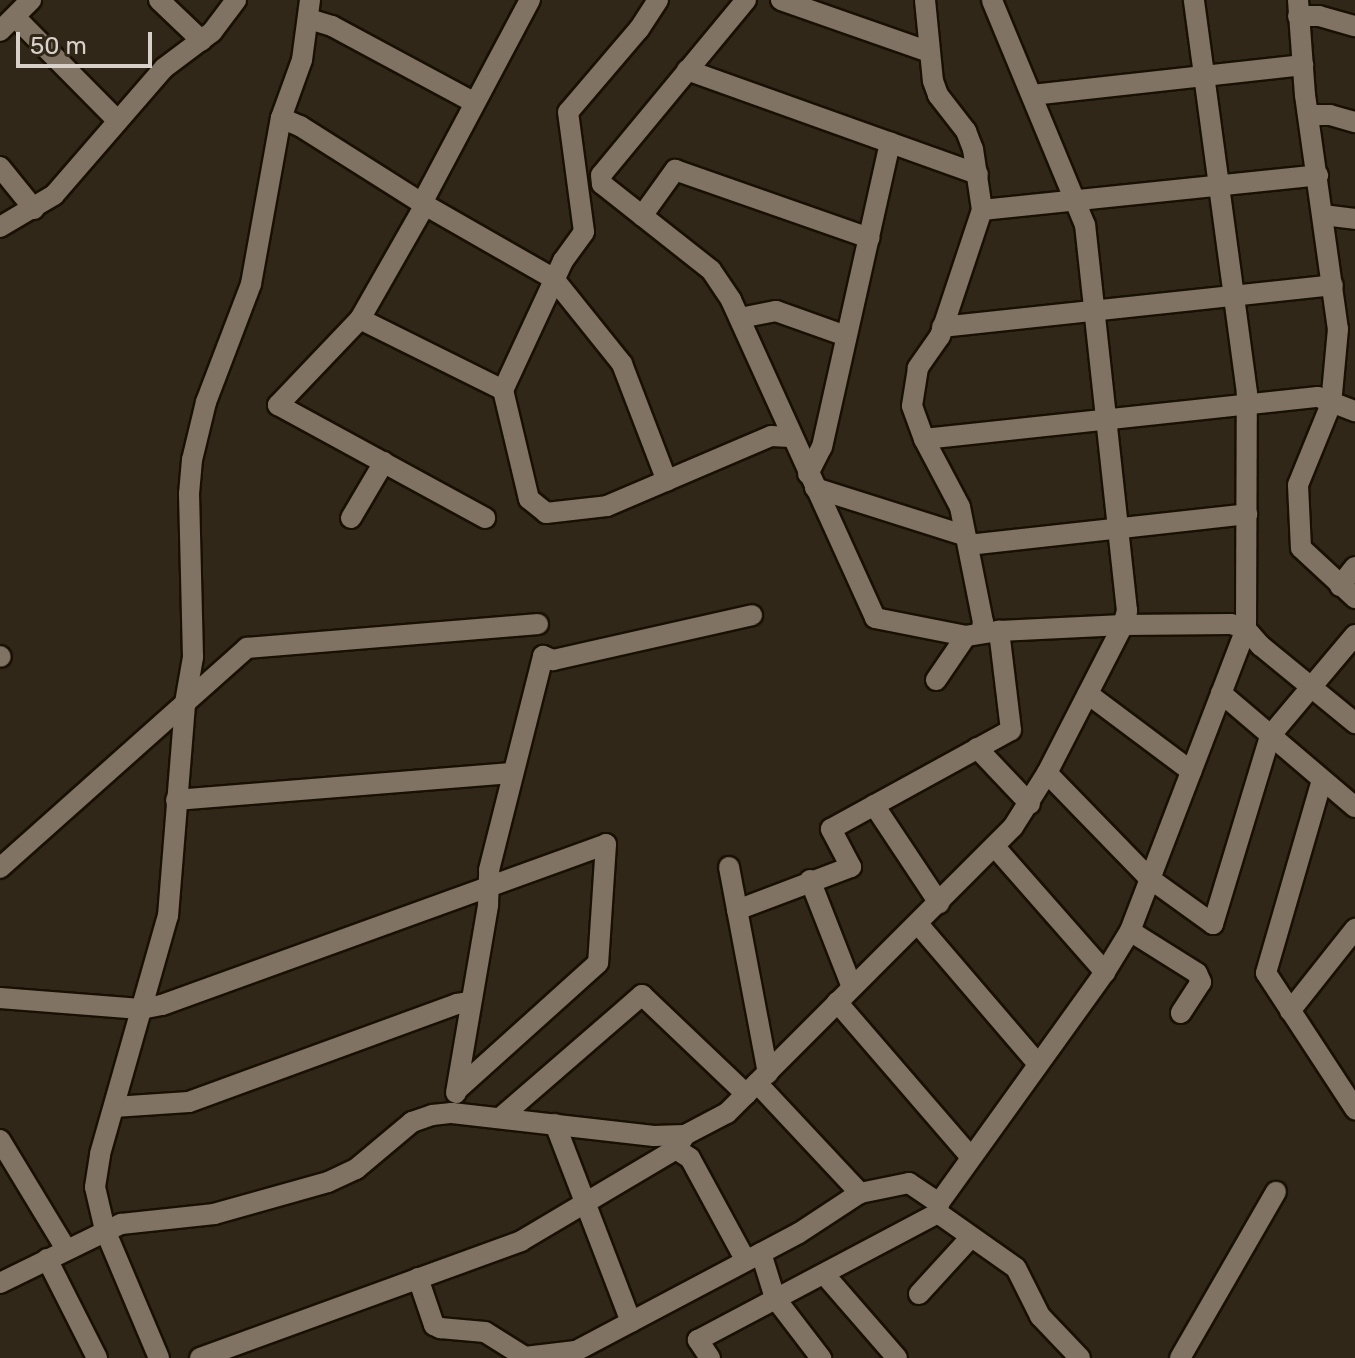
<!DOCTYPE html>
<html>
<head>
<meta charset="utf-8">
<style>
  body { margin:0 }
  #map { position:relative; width:1355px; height:1358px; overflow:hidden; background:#312719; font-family:Rubik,sans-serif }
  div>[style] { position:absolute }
  .roads { filter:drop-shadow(2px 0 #191004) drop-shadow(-2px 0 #191004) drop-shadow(0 2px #191004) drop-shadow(0 -2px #191004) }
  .minor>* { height:20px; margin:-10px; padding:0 10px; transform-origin:10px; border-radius:10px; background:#807364 }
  span { translate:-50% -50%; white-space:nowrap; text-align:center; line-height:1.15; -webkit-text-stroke:6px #312719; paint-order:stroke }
  .scale { position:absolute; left:16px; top:32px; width:136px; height:36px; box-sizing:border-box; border:4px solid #d8d1c9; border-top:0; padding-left:10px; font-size:24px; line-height:28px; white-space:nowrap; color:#d8d1c9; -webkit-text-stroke:6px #312719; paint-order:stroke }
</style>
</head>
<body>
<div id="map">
  <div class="roads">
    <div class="minor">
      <i style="left:159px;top:0;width:59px;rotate:43.6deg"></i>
      <i style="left:658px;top:0;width:35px;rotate:123deg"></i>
      <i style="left:639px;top:29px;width:109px;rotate:130.5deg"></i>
      <i style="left:568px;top:112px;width:121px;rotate:82.4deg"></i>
      <i style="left:584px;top:232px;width:36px;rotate:126deg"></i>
      <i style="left:563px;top:261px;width:142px;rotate:114.9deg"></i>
      <i style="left:503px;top:390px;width:112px;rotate:76.6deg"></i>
      <i style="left:529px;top:499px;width:22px;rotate:39deg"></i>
      <i style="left:546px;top:513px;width:61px;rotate:-6.5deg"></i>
      <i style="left:607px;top:506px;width:178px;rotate:-23.1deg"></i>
      <i style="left:771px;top:436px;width:20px;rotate:3deg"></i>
      <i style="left:746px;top:0;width:227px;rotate:129.6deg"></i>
      <i style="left:601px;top:175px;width:9px;rotate:84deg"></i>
      <i style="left:602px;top:184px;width:139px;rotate:38.3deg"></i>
      <i style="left:711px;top:270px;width:36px;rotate:56deg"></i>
      <i style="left:731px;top:300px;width:349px;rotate:65.6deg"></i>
      <i style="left:875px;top:618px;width:93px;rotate:11.2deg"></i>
      <i style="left:966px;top:636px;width:33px;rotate:-9deg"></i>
      <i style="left:999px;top:631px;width:124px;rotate:-2.8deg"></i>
      <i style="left:1123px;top:625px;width:108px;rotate:-0.5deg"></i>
      <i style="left:1231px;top:624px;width:16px;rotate:18deg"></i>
      <i style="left:1246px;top:629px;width:23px;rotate:49deg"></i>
      <i style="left:1261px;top:646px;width:122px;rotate:39.3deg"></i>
      <i style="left:781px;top:0;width:155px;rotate:19.3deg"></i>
      <i style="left:925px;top:0;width:81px;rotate:84.4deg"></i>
      <i style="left:933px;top:81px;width:15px;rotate:70deg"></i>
      <i style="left:938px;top:95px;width:46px;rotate:52.1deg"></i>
      <i style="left:966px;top:131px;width:19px;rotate:69deg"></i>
      <i style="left:973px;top:149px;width:62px;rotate:81.6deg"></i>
      <i style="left:982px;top:210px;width:133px;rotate:108.4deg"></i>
      <i style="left:940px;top:336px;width:39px;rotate:125deg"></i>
      <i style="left:918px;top:368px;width:38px;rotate:99deg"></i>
      <i style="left:912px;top:406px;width:35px;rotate:70deg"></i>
      <i style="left:924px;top:439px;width:77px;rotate:62.1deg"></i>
      <i style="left:960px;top:507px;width:117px;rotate:78.7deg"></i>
      <i style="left:983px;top:622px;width:11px;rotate:100deg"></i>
      <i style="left:1298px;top:0;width:95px;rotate:85.8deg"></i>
      <i style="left:1305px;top:95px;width:236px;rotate:82deg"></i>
      <i style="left:1338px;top:329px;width:75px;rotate:95.3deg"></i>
      <i style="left:1331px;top:404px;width:87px;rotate:112.2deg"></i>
      <i style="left:1298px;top:485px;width:63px;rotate:87.3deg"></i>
      <i style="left:1301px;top:548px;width:74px;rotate:42.8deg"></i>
      <i style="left:1298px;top:16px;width:21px"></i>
      <i style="left:1319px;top:16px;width:37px;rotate:16deg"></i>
      <i style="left:15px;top:17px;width:146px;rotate:45.3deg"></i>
      <i style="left:309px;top:19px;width:24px;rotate:17deg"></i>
      <i style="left:332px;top:26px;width:162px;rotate:28.3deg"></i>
      <i style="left:0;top:31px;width:44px;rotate:-45deg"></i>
      <i style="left:687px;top:70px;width:309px;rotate:19.7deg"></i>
      <i style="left:1032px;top:95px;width:273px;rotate:-6.3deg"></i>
      <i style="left:1308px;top:115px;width:22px"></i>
      <i style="left:1330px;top:115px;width:26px;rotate:16deg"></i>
      <i style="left:281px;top:118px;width:21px;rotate:23deg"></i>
      <i style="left:300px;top:126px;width:148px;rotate:32.3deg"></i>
      <i style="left:425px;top:205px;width:149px;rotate:29.8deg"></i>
      <i style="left:554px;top:279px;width:109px;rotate:51.3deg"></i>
      <i style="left:622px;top:364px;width:125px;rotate:69deg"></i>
      <i style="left:0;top:167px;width:54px;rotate:51deg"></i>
      <i style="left:422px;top:203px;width:230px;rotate:-62deg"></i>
      <i style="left:425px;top:205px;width:131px;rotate:119.7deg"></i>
      <i style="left:360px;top:319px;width:119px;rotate:133.6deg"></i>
      <i style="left:278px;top:405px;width:236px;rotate:28.6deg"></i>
      <i style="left:982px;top:210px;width:338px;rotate:-5.9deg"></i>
      <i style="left:1323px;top:215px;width:32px;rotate:7deg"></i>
      <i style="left:642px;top:216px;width:57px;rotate:-54.3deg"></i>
      <i style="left:675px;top:170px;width:206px;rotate:19.3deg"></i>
      <i style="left:0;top:227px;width:63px;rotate:-30.7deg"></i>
      <i style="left:54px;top:195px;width:168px;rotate:-49.1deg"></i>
      <i style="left:164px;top:68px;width:60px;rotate:-36.9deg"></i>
      <i style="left:212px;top:32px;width:40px;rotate:-53deg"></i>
      <i style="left:740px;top:318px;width:37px;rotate:-11deg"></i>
      <i style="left:776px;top:311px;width:74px;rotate:19.7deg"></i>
      <i style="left:360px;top:319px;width:160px;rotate:26.4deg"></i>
      <i style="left:942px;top:327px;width:393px;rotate:-6.1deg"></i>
      <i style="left:924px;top:439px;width:396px;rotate:-6.1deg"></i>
      <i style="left:1318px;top:397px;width:40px;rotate:21deg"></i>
      <i style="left:808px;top:474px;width:30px;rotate:-63deg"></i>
      <i style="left:822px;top:447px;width:312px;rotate:-77.4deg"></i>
      <i style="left:815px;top:488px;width:158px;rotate:17.6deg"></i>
      <i style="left:351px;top:518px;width:65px;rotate:-59.5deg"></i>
      <i style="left:968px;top:545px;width:281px;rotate:-6.3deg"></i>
      <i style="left:1340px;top:586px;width:24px;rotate:-52deg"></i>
      <i style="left:0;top:656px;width:1px;rotate:45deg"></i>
      <i style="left:936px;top:680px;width:53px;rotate:-55.7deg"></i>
      <i style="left:1221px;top:693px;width:176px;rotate:40.4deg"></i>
      <i style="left:1088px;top:694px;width:129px;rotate:36.8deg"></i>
      <i style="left:977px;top:748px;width:77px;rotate:46.6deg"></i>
      <i style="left:1047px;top:773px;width:146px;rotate:45.8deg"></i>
      <i style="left:1149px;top:878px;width:79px;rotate:35.7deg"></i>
      <i style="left:1213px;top:924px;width:196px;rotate:-73.1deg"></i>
      <i style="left:1270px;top:736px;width:132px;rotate:-49.9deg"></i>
      <i style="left:1322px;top:780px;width:201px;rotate:106.2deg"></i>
      <i style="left:1266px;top:973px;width:163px;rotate:56.8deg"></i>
      <i style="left:176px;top:800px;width:336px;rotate:-4.6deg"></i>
      <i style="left:874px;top:805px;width:118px;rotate:56.4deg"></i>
      <i style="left:995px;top:847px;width:167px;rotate:48.7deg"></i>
      <i style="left:729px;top:867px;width:210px;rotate:79.3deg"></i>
      <i style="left:0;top:868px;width:331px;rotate:-41.7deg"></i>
      <i style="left:247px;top:648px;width:292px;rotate:-4.7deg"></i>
      <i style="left:810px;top:880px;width:115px;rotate:68.6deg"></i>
      <i style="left:737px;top:910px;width:122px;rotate:-20.7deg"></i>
      <i style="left:851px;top:867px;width:43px;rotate:-117.8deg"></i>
      <i style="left:831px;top:829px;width:205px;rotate:-28.8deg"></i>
      <i style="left:1011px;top:730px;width:100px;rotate:-96.9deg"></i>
      <i style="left:918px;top:924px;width:184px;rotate:49.4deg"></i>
      <i style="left:1130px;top:931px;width:79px;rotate:32.1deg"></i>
      <i style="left:1197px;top:973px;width:10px;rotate:66deg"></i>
      <i style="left:1201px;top:982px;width:37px;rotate:123deg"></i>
      <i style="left:0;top:998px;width:141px;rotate:4.5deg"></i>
      <i style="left:141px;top:1009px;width:21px;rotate:-11deg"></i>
      <i style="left:162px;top:1005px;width:472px;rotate:-19.9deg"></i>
      <i style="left:606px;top:844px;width:119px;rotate:93.8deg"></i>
      <i style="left:598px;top:963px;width:190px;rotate:138deg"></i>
      <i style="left:837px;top:1002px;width:205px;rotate:49.2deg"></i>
      <i style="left:1290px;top:1011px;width:105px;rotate:-51.6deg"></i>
      <i style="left:757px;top:1083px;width:151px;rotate:46.9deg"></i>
      <i style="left:456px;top:1093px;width:191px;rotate:-80.3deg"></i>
      <i style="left:488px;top:905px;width:35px;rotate:-88deg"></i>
      <i style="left:489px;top:870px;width:221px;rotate:-75.8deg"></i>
      <i style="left:543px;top:656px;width:11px;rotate:22deg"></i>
      <i style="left:553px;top:660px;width:204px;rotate:-12.7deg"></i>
      <i style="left:114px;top:1107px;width:75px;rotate:-3.8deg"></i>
      <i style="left:189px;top:1102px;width:285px;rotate:-20.1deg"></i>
      <i style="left:457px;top:1004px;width:13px;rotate:-9deg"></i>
      <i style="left:500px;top:1118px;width:188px;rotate:-40.9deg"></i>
      <i style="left:642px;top:995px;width:144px;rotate:43.6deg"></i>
      <i style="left:555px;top:1124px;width:212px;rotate:69deg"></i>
      <i style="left:0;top:1140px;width:127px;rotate:58.8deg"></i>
      <i style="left:676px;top:1149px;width:17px;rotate:33deg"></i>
      <i style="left:690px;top:1158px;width:117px;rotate:61.5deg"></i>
      <i style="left:938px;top:1213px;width:95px;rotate:35.2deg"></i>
      <i style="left:1016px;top:1268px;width:54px;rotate:63.4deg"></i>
      <i style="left:1040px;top:1316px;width:58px;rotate:46.4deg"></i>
      <i style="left:761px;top:1253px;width:47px;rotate:72.7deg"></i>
      <i style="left:775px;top:1298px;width:76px;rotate:52.5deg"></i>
      <i style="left:47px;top:1259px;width:111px;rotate:63.2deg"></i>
      <i style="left:824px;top:1274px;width:111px;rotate:49deg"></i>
      <i style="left:418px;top:1278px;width:50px;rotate:71.2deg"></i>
      <i style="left:434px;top:1325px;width:7px;rotate:27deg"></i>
      <i style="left:440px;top:1328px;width:45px;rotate:5.1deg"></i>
      <i style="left:485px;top:1332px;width:47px;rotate:32deg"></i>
      <i style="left:525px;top:1357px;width:51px;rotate:-6.7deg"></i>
      <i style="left:576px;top:1351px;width:252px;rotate:-27.9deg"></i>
      <i style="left:799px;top:1233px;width:73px;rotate:-33.3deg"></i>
      <i style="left:860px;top:1193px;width:50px;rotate:-11.5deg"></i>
      <i style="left:909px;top:1183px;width:36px;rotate:34deg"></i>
      <i style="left:0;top:1283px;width:135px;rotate:-26deg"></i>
      <i style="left:121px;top:1224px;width:94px;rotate:-6.1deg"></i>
      <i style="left:214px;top:1214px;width:118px;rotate:-15.7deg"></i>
      <i style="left:328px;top:1182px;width:31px;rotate:-25deg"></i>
      <i style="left:356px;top:1169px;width:73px;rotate:-40deg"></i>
      <i style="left:412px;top:1122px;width:21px;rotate:-19deg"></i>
      <i style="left:432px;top:1115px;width:20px;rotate:-6deg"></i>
      <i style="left:452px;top:1113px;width:203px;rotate:6.5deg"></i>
      <i style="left:654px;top:1136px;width:31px;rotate:-2deg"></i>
      <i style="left:685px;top:1135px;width:47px;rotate:-27.6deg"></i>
      <i style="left:727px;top:1113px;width:404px;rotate:-45deg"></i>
      <i style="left:1013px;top:827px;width:64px;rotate:-57.8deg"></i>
      <i style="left:1047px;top:773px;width:166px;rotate:-62.8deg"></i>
      <i style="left:1123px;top:625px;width:15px;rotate:-74deg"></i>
      <i style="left:1127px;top:611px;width:388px;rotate:-96.2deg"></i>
      <i style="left:1085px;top:225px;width:243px;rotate:-112.5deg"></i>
      <i style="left:919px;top:1294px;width:77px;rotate:-47.6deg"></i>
      <i style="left:159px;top:1358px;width:139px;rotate:-112.9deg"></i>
      <i style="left:105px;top:1230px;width:44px;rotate:-103.1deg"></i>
      <i style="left:95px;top:1187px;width:33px;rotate:-81deg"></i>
      <i style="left:100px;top:1154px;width:248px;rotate:-74.1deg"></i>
      <i style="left:168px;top:916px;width:214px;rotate:-85.4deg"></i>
      <i style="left:185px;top:703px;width:47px;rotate:-80.1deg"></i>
      <i style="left:193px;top:657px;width:163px;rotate:-91.4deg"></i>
      <i style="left:189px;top:494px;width:34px;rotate:-85deg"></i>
      <i style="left:192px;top:460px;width:60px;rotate:-76.4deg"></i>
      <i style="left:206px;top:402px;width:126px;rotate:-69.1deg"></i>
      <i style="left:251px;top:284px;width:169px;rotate:-79.8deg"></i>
      <i style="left:281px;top:118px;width:62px;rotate:-70.1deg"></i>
      <i style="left:302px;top:60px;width:61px;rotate:-82.4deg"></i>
      <i style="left:200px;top:1358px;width:342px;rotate:-20deg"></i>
      <i style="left:521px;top:1241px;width:180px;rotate:-30.7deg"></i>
      <i style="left:676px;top:1149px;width:17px;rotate:-57deg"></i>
      <i style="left:710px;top:1358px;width:22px;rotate:-124deg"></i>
      <i style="left:698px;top:1340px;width:272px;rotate:-27.9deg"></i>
      <i style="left:938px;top:1213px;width:10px;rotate:-84deg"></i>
      <i style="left:939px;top:1203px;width:284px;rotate:-54.3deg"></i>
      <i style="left:1105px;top:972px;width:48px;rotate:-58.6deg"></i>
      <i style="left:1130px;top:931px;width:324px;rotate:-69deg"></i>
      <i style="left:1246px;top:629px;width:236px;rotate:-89.8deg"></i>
      <i style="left:1247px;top:393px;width:397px;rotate:-97.7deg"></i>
      <i style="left:1180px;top:1358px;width:192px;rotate:-60deg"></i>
    </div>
  </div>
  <div class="scale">50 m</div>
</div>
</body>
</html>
